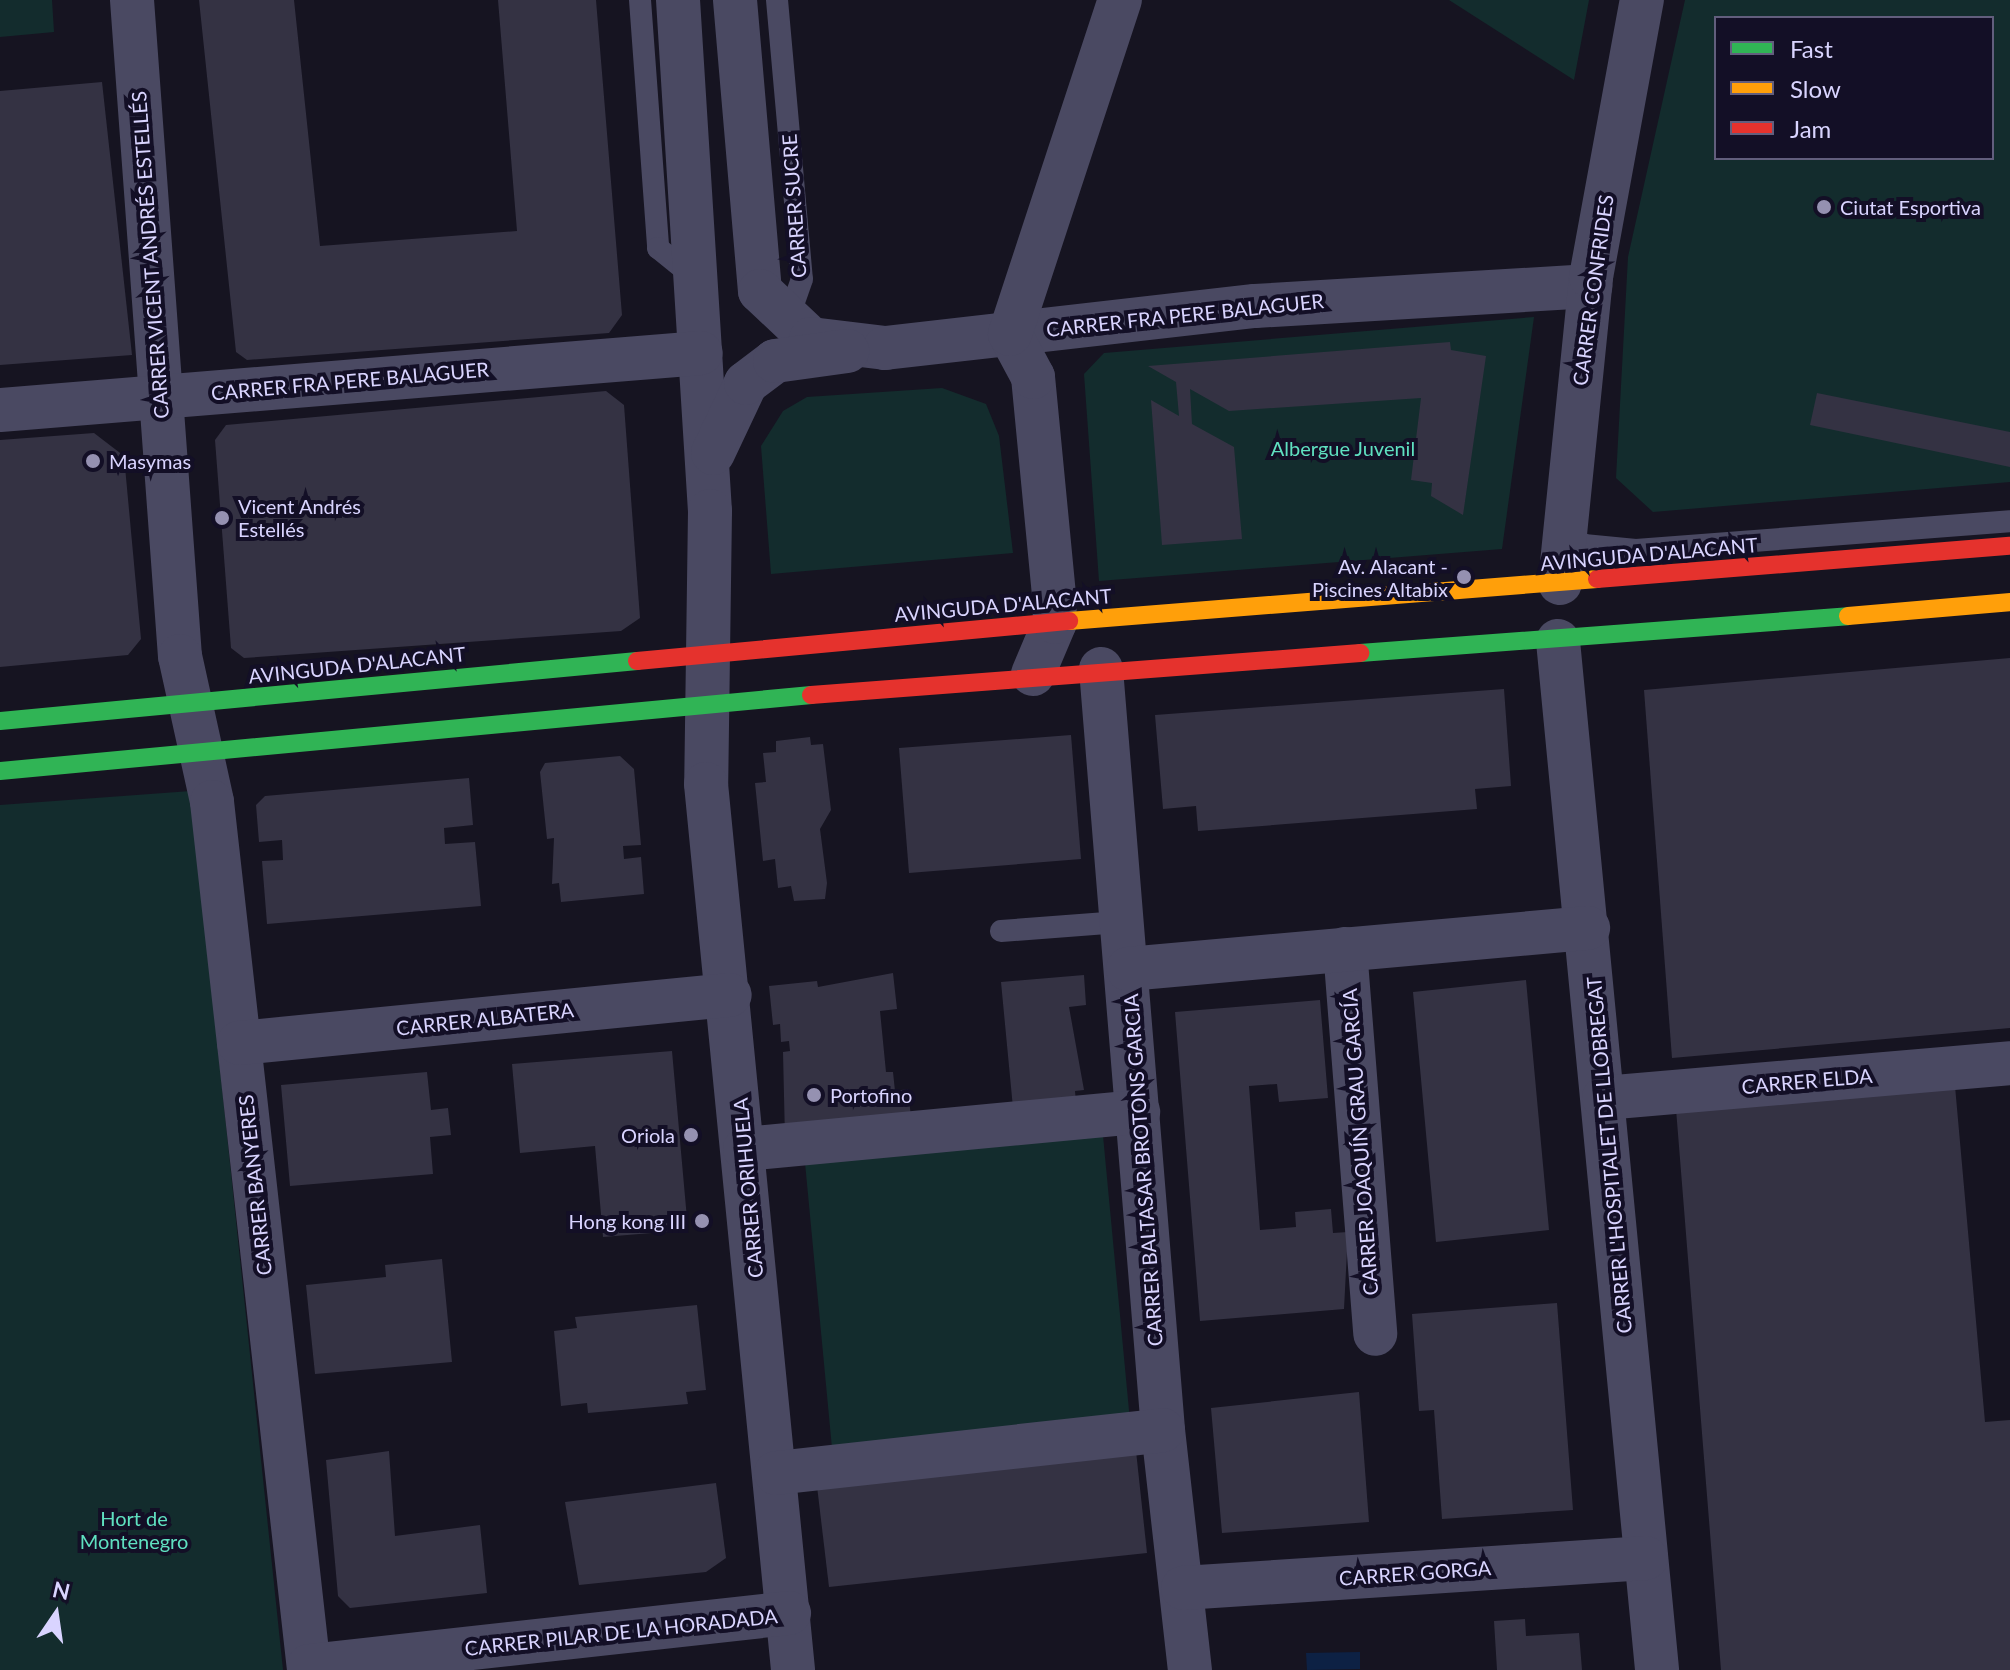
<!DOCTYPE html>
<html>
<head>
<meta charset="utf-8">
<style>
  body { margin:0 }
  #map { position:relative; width:2010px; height:1670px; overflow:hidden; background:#161421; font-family:Lato,sans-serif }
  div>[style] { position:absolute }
  .green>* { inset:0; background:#132c2d }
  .water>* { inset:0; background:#0d2144 }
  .building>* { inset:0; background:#343243 }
  .lane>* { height:22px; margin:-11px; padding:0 11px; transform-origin:11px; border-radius:11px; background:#4a4962 }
  .street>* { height:44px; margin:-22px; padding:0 22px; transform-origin:22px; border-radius:22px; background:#4a4962 }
  .fast>* { height:18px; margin:-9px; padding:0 9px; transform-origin:9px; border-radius:9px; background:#30b455 }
  .slow>* { height:18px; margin:-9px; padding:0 9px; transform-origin:9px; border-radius:9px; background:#ff9f0a }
  .jam>* { height:18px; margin:-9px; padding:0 9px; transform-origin:9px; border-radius:9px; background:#e5322d }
  .dots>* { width:22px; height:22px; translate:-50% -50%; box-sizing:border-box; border:4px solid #130f26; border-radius:50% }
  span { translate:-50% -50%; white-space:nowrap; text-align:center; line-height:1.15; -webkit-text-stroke:8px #130f26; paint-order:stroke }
  .street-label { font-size:20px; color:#d9d4ff }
  .poi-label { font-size:20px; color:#d9d4ff }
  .left { translate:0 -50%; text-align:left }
  .right { translate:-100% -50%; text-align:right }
  .park-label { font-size:20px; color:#5fe0c0 }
  .legend { position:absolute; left:1714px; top:16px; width:280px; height:144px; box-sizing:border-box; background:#130f26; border:2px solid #625e7d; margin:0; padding:10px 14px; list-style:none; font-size:24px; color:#d9d4ff }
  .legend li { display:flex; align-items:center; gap:16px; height:40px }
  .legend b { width:40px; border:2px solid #625e7d }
  .north { position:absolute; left:16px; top:1574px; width:80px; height:80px; -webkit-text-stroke:6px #130f26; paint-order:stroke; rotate:13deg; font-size:22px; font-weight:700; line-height:32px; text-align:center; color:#d9d4ff }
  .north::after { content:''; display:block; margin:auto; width:28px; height:36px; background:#d9d4ff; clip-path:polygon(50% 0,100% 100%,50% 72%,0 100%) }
</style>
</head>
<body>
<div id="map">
  <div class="green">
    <i style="clip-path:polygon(0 0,52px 0,54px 32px,0 37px)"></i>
    <i style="clip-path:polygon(1449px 0,1589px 0,1574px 80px)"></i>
    <i style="clip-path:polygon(evenodd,1685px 0,2010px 0,2010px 482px,1653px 512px,1616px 478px,1628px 257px,1685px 0,1716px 18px,1992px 18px,1992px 158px,1716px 158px,1716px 18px)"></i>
    <i style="clip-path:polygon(1534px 317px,1502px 549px,1099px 581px,1084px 374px,1104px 353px)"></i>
    <i style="clip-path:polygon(942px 388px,986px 404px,999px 436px,1013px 553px,771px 574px,761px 446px,783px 411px,807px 397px)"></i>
    <i style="clip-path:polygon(191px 791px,283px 1670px,0 1670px,0 805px)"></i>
    <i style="clip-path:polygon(1102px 1125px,1130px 1421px,832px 1448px,804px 1152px)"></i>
  </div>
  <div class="water">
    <i style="clip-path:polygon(1360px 1652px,1360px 1669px,1307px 1670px,1306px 1653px)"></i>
  </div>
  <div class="building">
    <i style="clip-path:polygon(199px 0,294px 0,320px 246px,517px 231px,498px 0,596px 0,622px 315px,609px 333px,247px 360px,236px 352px)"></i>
    <i style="clip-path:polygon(102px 82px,132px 355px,0 365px,0 91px)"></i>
    <i style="clip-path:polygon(1450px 342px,1451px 350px,1486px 356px,1463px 515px,1431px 496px,1432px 483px,1411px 480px,1421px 398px,1229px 411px,1190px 389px,1192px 424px,1234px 447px,1242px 539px,1162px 545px,1151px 400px,1179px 416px,1176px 382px,1148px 366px)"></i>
    <i style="clip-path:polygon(606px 391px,624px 405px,640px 618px,621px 631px,244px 658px,231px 648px,215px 440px,226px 425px)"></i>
    <i style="clip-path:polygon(1817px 393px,2010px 432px,2010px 467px,1810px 425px)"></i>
    <i style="clip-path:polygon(94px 433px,124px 456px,141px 639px,128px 655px,0 667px,0 440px)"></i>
    <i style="clip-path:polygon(2010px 658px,2010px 1028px,1672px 1058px,1644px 690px)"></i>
    <i style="clip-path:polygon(1504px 689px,1511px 786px,1475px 789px,1477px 809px,1198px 831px,1196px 806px,1163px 809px,1155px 715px)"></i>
    <i style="clip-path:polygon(1071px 735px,1081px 859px,909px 873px,899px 748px)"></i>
    <i style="clip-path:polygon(810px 737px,811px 745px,823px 744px,831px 810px,820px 829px,827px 883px,825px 899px,794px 901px,791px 886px,778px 888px,775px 859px,763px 861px,755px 783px,766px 782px,763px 753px,776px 752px,776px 741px)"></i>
    <i style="clip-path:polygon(620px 756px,634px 769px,641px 845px,623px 846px,624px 859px,641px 857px,644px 894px,561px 902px,559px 883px,552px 884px,554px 838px,547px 839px,540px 772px,545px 763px)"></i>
    <i style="clip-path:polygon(469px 778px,473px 825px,444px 828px,445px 844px,475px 842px,481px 906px,267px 924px,262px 861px,283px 860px,282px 840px,259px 842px,256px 805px,265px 796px)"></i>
    <i style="clip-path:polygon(893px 973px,897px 1009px,880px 1011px,886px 1072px,893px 1072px,895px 1091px,908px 1089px,912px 1127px,785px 1139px,783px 1052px,790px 1051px,789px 1041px,781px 1042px,780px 1024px,773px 1025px,769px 986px,817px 981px,818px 987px)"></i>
    <i style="clip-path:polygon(1084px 975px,1086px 1005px,1069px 1007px,1084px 1090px,1075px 1091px,1076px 1102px,1013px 1108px,1001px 982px)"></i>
    <i style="clip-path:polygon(1526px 980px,1549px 1230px,1436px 1242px,1413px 992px)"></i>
    <i style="clip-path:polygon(1320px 1000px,1328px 1098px,1279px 1102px,1277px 1084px,1249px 1086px,1260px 1230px,1296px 1227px,1295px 1212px,1331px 1209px,1333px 1233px,1348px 1232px,1344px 1309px,1200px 1321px,1175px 1012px)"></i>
    <i style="clip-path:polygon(672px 1051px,688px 1230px,603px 1237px,595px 1146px,520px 1153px,512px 1064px)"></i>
    <i style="clip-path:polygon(427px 1072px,431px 1110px,448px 1108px,451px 1135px,430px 1137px,433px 1174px,290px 1186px,281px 1085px)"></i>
    <i style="clip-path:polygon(1955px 1086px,1985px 1422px,2010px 1420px,2010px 1670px,1721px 1670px,1676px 1109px)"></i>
    <i style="clip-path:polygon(442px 1259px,452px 1362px,315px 1374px,306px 1285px,386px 1277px,385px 1265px)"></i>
    <i style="clip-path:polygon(1557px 1303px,1573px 1510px,1442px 1519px,1434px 1410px,1419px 1411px,1412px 1314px)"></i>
    <i style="clip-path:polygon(697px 1305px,706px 1390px,686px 1392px,688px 1404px,588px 1413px,587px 1403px,561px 1406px,554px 1331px,577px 1328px,575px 1317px)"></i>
    <i style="clip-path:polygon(1359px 1392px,1369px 1522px,1222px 1533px,1211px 1408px)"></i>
    <i style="clip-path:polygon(389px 1451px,395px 1536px,480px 1525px,487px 1593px,350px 1608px,338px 1596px,326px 1460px)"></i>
    <i style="clip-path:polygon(1136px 1451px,1147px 1553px,829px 1587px,817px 1486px)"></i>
    <i style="clip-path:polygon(716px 1483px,726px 1558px,706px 1572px,579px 1585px,565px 1502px)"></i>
    <i style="clip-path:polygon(1525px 1619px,1526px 1636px,1579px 1633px,1582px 1670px,1497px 1670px,1494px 1621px)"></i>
  </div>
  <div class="lane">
    <i style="left:640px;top:0;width:249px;rotate:85.8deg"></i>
    <i style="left:658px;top:248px;width:46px;rotate:38.9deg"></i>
    <i style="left:777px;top:0;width:280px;rotate:84.9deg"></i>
    <i style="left:802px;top:279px;width:42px;rotate:109.3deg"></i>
    <i style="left:1564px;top:532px;width:24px;rotate:33deg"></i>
    <i style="left:1584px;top:545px;width:52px;rotate:5.5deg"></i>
    <i style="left:1636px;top:550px;width:375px;rotate:-4.4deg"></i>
    <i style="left:1001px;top:931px;width:119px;rotate:-4.3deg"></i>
  </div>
  <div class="street">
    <i style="left:132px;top:0;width:658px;rotate:85.82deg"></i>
    <i style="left:180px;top:656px;width:149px;rotate:77.6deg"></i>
    <i style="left:212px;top:802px;width:873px;rotate:83.62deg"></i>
    <i style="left:678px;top:0;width:512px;rotate:86.42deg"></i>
    <i style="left:710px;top:511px;width:273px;rotate:90.8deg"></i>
    <i style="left:706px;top:784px;width:890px;rotate:84.39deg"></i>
    <i style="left:735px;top:0;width:292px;rotate:85.1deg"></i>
    <i style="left:760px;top:291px;width:70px;rotate:43.3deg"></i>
    <i style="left:811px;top:339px;width:75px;rotate:6.9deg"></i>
    <i style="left:885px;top:348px;width:372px;rotate:-6.5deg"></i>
    <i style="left:1255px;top:306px;width:336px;rotate:-3.4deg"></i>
    <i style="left:0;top:410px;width:703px;rotate:-4.65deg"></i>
    <i style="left:713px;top:453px;width:77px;rotate:-64.8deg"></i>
    <i style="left:746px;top:383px;width:36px;rotate:-37deg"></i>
    <i style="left:775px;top:361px;width:73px;rotate:-7.9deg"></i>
    <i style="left:1560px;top:583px;width:308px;rotate:-84.2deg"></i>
    <i style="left:1591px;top:277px;width:282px;rotate:-79.6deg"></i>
    <i style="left:1558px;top:641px;width:1034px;rotate:84.5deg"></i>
    <i style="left:1101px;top:669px;width:764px;rotate:85.34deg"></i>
    <i style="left:1163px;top:1430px;width:242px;rotate:83.6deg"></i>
    <i style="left:1033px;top:674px;width:56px;rotate:-67.1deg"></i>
    <i style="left:1055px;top:622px;width:27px;rotate:-92deg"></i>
    <i style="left:1054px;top:595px;width:219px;rotate:-95.5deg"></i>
    <i style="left:1033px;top:377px;width:49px;rotate:-118.1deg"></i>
    <i style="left:1010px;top:334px;width:352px;rotate:-71.8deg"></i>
    <i style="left:1345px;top:949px;width:386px;rotate:85.5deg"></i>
    <i style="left:1128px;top:969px;width:462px;rotate:-5.1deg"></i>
    <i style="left:239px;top:1043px;width:493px;rotate:-5.6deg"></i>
    <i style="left:1604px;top:1098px;width:408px;rotate:-4.9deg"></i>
    <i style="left:745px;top:1149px;width:395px;rotate:-5.4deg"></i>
    <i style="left:776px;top:1473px;width:389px;rotate:-6.3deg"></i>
    <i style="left:1183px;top:1588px;width:464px;rotate:-3.7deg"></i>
    <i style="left:309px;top:1666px;width:483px;rotate:-6.3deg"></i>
  </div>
  <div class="fast">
    <i style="left:1360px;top:653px;width:489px;rotate:-4.3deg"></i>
    <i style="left:0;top:721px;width:640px;rotate:-5.38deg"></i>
    <i style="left:0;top:771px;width:815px;rotate:-5.35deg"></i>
  </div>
  <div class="slow">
    <i style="left:1848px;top:616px;width:163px;rotate:-4.9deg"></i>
    <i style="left:1069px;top:621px;width:530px;rotate:-4.55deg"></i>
  </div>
  <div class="jam">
    <i style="left:1597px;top:579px;width:414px;rotate:-4.6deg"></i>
    <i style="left:637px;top:661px;width:434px;rotate:-5.3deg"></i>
    <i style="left:811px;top:695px;width:551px;rotate:-4.37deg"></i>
  </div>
  <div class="dots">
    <i style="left:1824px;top:207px;background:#9591b1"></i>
    <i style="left:93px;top:461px;background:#9591b1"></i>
    <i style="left:222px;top:518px;background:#9591b1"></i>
    <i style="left:1464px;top:577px;background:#9591b1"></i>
    <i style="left:814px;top:1095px;background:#9591b1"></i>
    <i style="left:691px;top:1135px;background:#9591b1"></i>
    <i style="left:702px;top:1221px;background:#9591b1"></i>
  </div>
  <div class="street-label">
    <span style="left:794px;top:206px;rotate:-94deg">CARRER SUCRE</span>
    <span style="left:150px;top:255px;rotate:-94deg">CARRER VICENT ANDRÉS ESTELLÉS</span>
    <span style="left:1593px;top:290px;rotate:-82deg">CARRER CONFRIDES</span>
    <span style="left:1185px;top:315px;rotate:-6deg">CARRER FRA PERE BALAGUER</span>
    <span style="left:350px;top:381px;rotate:-5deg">CARRER FRA PERE BALAGUER</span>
    <span style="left:1649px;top:554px;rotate:-5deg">AVINGUDA D'ALACANT</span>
    <span style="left:1003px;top:605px;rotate:-5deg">AVINGUDA D'ALACANT</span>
    <span style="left:357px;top:665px;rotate:-6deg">AVINGUDA D'ALACANT</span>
    <span style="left:485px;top:1019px;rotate:-6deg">CARRER ALBATERA</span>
    <span style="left:1807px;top:1081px;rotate:-5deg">CARRER ELDA</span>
    <span style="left:1360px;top:1142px;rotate:-94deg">CARRER JOAQUÍN GRAU GARCÍA</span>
    <span style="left:1609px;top:1155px;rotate:-95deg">CARRER L'HOSPITALET DE LLOBREGAT</span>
    <span style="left:1143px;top:1170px;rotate:-94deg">CARRER BALTASAR BROTONS GARCIA</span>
    <span style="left:255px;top:1185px;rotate:-96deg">CARRER BANYERES</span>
    <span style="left:748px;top:1188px;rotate:-95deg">CARRER ORIHUELA</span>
    <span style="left:1415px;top:1573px;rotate:-4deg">CARRER GORGA</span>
    <span style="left:621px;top:1632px;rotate:-6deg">CARRER PILAR DE LA HORADADA</span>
  </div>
  <div class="poi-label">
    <span class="left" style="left:1840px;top:207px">Ciutat Esportiva</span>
    <span class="left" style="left:109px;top:461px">Masymas</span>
    <span class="left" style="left:238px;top:518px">Vicent Andrés<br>Estellés</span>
    <span class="right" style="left:1448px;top:578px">Av. Alacant -<br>Piscines Altabix</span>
    <span class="left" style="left:830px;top:1095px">Portofino</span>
    <span class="right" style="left:675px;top:1135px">Oriola</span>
    <span class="right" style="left:686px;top:1221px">Hong kong III</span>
  </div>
  <div class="park-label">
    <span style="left:1343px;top:448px">Albergue Juvenil</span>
    <span style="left:134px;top:1530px">Hort de<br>Montenegro</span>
  </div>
  <ul class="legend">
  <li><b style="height:10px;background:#30b455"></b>Fast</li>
  <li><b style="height:10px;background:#ff9f0a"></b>Slow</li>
  <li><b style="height:10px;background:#e5322d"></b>Jam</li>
  </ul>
  <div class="north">N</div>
</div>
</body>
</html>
